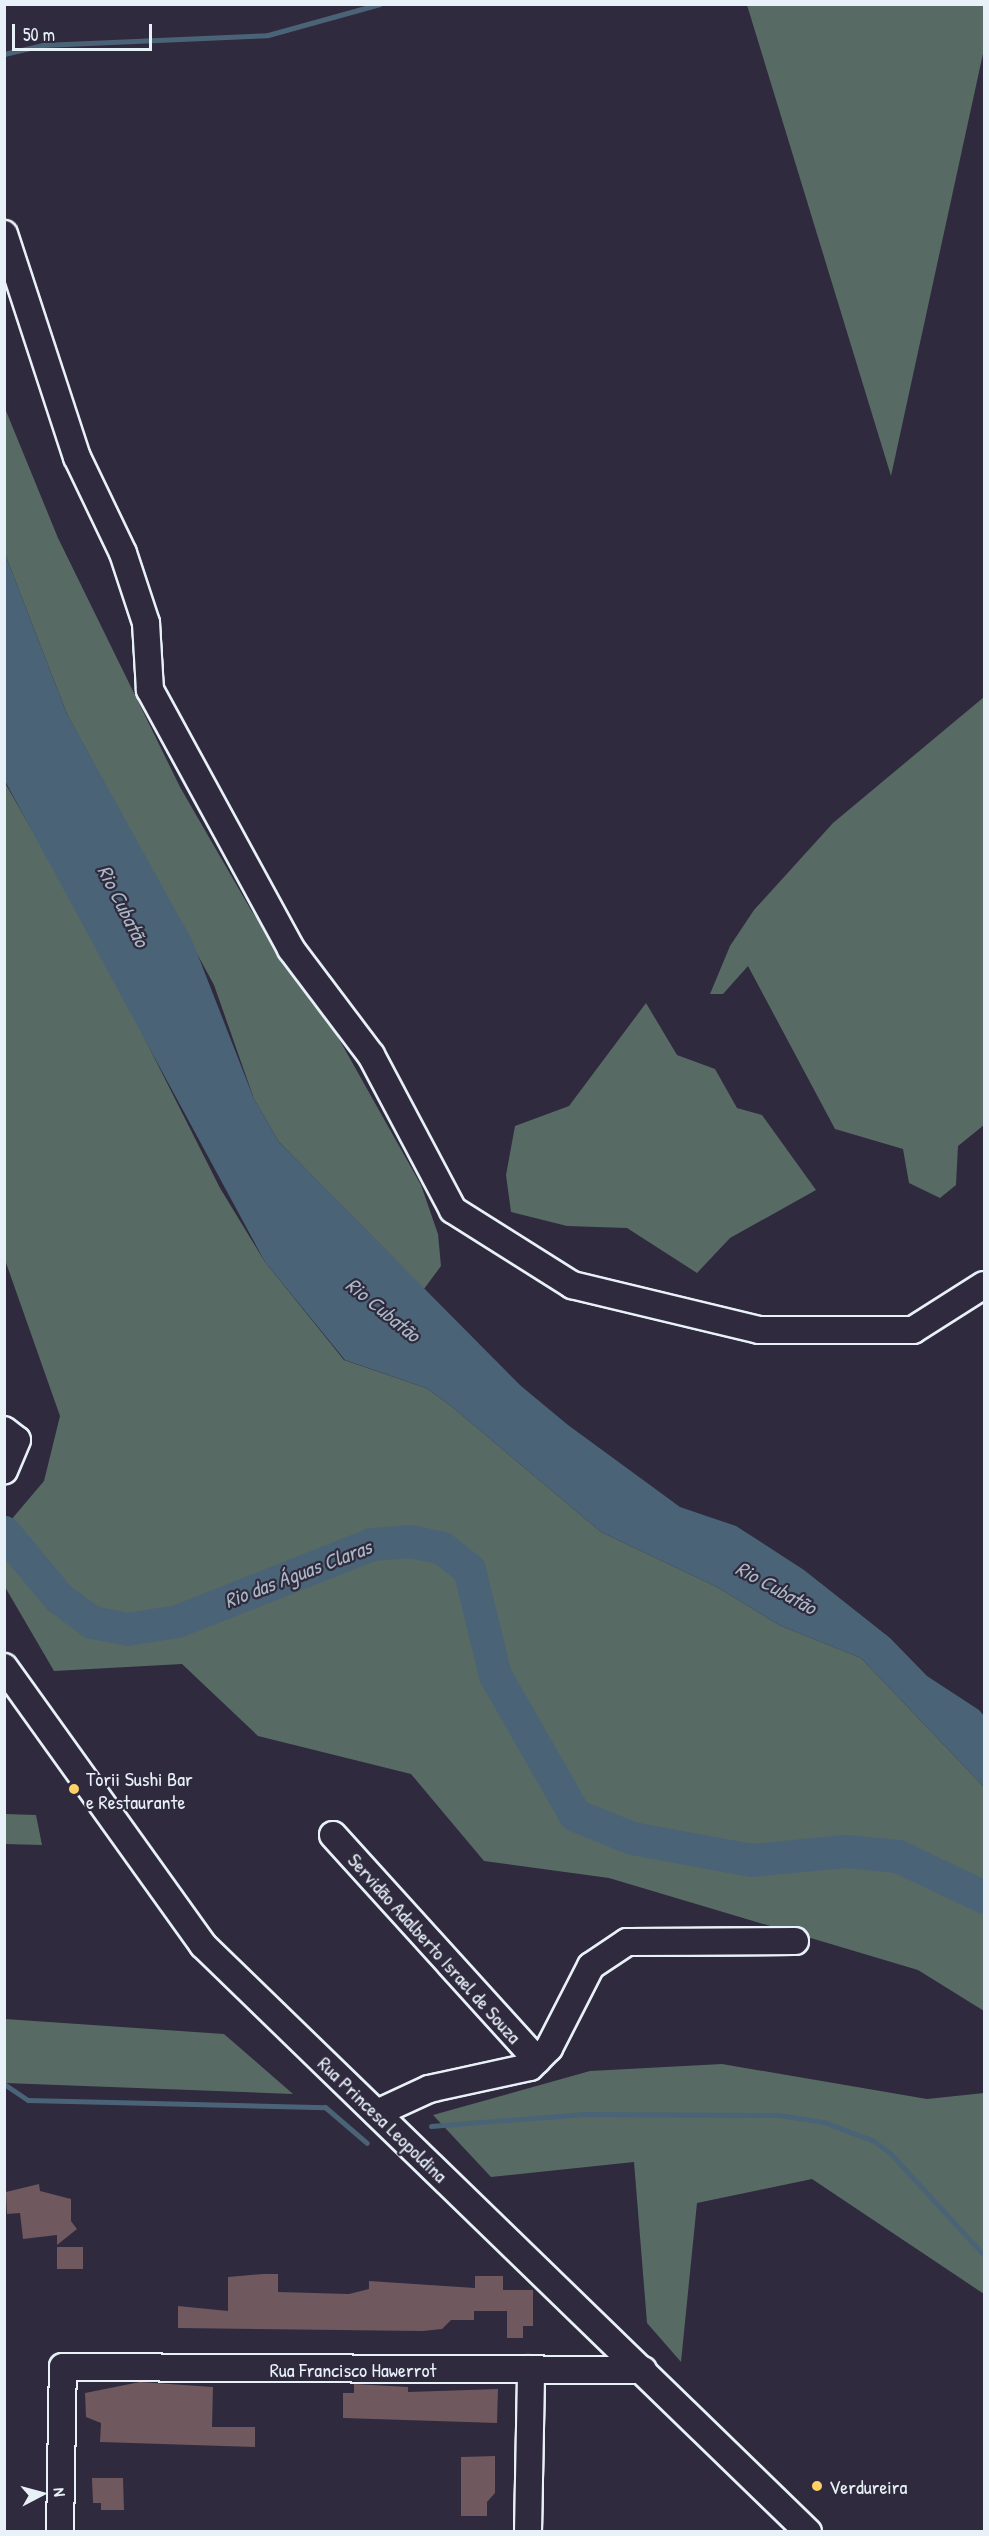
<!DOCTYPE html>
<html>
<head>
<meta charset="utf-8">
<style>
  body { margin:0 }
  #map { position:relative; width:989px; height:2536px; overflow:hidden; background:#2f2a3d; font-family:"Patrick Hand",sans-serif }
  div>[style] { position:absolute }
  .green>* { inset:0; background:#576b64 }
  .water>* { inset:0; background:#4b6376 }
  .stream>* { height:5px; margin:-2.5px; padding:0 2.5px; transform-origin:2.5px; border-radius:2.5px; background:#4b6376 }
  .river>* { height:33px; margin:-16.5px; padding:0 16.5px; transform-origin:16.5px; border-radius:16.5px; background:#4b6376 }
  .building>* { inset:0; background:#6f585e }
  .path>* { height:3px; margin-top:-1.5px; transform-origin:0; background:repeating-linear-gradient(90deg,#e8f1f8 0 1.5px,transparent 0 6px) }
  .roads { filter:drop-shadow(2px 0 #e8f1f8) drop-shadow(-2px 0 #e8f1f8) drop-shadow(0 2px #e8f1f8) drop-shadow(0 -2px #e8f1f8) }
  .minor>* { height:26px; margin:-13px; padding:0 13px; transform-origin:13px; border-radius:13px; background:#2f2a3d }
  .dots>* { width:16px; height:16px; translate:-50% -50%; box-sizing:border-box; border:3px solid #2f2a3d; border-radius:50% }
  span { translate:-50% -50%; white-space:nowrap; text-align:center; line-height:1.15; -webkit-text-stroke:4.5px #2f2a3d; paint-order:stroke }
  .poi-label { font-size:20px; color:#e8f1f8 }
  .left { translate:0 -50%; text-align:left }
  .street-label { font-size:20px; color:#e8f1f8 }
  .water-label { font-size:21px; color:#a9b8c4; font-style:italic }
  .frame { position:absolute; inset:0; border:6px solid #e8f1f8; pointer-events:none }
  .north { position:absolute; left:12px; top:2464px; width:60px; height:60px; -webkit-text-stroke:4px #2f2a3d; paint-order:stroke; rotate:84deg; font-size:16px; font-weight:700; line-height:24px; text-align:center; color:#e8f1f8 }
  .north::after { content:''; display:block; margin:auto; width:21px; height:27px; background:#e8f1f8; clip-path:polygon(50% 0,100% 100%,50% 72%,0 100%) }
  .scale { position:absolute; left:12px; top:24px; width:140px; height:27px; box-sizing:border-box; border:3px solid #e8f1f8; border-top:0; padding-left:8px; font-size:18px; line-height:21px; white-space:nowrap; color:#e8f1f8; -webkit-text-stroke:4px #2f2a3d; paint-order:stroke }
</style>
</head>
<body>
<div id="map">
  <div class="green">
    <i style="clip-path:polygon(747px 5px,984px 5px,984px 49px,891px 476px)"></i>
    <i style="clip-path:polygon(4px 406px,58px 538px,180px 787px,251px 910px,330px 1023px,421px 1185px,438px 1234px,441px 1266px,424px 1289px,279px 1142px,254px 1099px,214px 985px,67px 714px,5px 554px)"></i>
    <i style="clip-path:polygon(984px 697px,984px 1125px,958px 1146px,956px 1185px,940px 1198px,909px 1183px,903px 1149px,835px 1129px,748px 966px,723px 994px,710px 994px,730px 946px,754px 910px,833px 823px)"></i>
    <i style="clip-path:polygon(4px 781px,99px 948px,220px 1188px,265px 1262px,344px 1360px,426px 1388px,451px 1406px,601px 1532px,717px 1587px,779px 1625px,861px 1658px,984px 1787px,984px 2011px,918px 1970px,609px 1878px,484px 1861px,411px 1774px,258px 1736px,182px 1664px,54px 1671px,5px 1587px,5px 1527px,44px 1481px,60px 1416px,5px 1260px)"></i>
    <i style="clip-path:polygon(646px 1003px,677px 1055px,715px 1069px,737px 1108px,762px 1115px,816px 1190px,730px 1238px,697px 1273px,627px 1228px,567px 1226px,511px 1212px,506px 1175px,515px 1126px,569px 1106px)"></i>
    <i style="clip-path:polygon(5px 1814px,36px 1815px,42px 1845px,5px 1844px)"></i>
    <i style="clip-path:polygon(5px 2019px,224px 2034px,293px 2094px,5px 2083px)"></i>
    <i style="clip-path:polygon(722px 2064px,927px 2099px,984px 2093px,984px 2294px,812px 2179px,697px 2203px,681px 2362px,647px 2323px,634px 2162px,491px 2177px,433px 2115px,590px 2071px)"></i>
  </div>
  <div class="water">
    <i style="clip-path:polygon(5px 554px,67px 714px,192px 940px,254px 1099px,279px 1142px,521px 1386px,568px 1425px,680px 1507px,736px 1526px,804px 1570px,890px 1638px,927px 1676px,979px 1710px,984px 1716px,984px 1787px,861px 1658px,779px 1625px,717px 1587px,601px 1532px,451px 1406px,426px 1388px,345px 1360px,265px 1262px,5px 781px)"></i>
  </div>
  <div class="stream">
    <i style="left:4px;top:54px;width:40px;rotate:-13deg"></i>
    <i style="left:43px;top:45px;width:225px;rotate:-2.5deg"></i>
    <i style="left:268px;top:35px;width:116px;rotate:-15.5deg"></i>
    <i style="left:4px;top:2084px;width:29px;rotate:34deg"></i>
    <i style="left:28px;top:2100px;width:297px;rotate:1.4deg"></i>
    <i style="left:325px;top:2107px;width:55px;rotate:40.6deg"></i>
    <i style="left:431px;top:2126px;width:154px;rotate:-4.5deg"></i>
    <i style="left:585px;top:2114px;width:193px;rotate:0.3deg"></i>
    <i style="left:778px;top:2115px;width:47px;rotate:8.7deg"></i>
    <i style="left:824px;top:2122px;width:53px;rotate:20.8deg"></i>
    <i style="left:874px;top:2141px;width:21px;rotate:37deg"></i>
    <i style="left:891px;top:2154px;width:137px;rotate:47.4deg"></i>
  </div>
  <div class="river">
    <i style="left:4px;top:1532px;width:86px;rotate:50.2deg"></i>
    <i style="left:59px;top:1598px;width:41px;rotate:36deg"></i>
    <i style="left:92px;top:1622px;width:36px;rotate:11deg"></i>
    <i style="left:127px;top:1629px;width:51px;rotate:-9.1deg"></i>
    <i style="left:177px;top:1621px;width:209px;rotate:-21.6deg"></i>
    <i style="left:371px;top:1544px;width:39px;rotate:-4deg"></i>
    <i style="left:410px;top:1541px;width:33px;rotate:12deg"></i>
    <i style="left:442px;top:1548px;width:34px;rotate:38deg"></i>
    <i style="left:469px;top:1569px;width:109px;rotate:76.2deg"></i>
    <i style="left:495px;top:1675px;width:161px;rotate:60.3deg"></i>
    <i style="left:575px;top:1815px;width:61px;rotate:22deg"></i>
    <i style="left:632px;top:1838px;width:121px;rotate:10.5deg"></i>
    <i style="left:751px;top:1860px;width:94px;rotate:-5.5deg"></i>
    <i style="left:845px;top:1851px;width:53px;rotate:5.4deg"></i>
    <i style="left:898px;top:1856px;width:95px;rotate:25.5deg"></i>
  </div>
  <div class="building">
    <i style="clip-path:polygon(39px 2184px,40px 2191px,71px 2199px,71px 2221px,77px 2229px,57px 2245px,57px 2235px,23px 2239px,20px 2213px,7px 2214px,6px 2192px)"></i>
    <i style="clip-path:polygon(57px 2247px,83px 2247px,83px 2269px,57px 2269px)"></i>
    <i style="clip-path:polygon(263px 2274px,278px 2274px,278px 2292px,349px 2294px,369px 2289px,369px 2281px,475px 2288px,475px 2276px,503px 2276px,503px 2290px,533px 2290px,533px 2326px,523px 2326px,523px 2338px,507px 2338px,507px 2311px,474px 2311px,474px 2320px,451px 2320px,442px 2329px,423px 2331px,178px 2328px,178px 2306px,228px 2311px,228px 2277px)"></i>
    <i style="clip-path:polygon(140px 2382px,213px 2387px,212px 2427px,255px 2427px,255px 2447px,100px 2442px,101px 2423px,86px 2417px,85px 2393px)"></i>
    <i style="clip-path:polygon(354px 2384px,408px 2387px,408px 2392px,498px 2389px,497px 2423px,343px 2418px,343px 2393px,354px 2393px)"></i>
    <i style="clip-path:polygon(495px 2456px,495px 2493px,487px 2502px,487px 2516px,461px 2516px,461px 2457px)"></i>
    <i style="clip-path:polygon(92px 2478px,123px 2478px,124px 2510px,101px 2510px,101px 2503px,93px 2503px)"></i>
  </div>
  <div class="path">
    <i style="left:4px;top:1200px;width:4px;rotate:63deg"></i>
  </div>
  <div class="roads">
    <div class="minor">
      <i style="left:4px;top:234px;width:235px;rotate:71.9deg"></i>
      <i style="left:77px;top:457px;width:106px;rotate:64.4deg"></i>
      <i style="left:123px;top:553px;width:74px;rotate:71.8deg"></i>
      <i style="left:146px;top:623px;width:67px;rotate:86.6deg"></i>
      <i style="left:150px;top:690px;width:295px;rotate:61.4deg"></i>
      <i style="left:291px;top:949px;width:133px;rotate:53deg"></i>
      <i style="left:371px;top:1055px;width:175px;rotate:62.1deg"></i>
      <i style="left:453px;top:1210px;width:141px;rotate:32.2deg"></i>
      <i style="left:572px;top:1285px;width:192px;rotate:13.5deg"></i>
      <i style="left:759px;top:1330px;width:154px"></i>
      <i style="left:913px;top:1330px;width:84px;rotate:-32.4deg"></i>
      <i style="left:4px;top:1430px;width:16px;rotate:38deg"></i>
      <i style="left:17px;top:1440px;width:33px;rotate:113deg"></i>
      <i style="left:4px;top:1667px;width:342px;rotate:54.4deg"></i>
      <i style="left:203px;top:1945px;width:843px;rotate:44.13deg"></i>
      <i style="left:333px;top:1835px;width:304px;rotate:47.8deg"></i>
      <i style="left:377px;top:2113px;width:57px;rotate:-24.8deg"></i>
      <i style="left:429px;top:2089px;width:103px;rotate:-12.3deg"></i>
      <i style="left:530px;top:2067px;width:27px;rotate:-45deg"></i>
      <i style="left:549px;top:2048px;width:92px;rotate:-62.9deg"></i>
      <i style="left:591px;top:1966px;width:43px;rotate:-33.7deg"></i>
      <i style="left:627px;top:1942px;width:168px;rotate:-0.3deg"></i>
      <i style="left:60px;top:2532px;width:165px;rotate:-89deg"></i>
      <i style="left:63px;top:2367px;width:580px;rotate:0.3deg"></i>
      <i style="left:528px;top:2532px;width:163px;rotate:-88.9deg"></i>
    </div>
  </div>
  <div class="dots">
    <i style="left:74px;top:1789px;background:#ffd166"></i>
    <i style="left:817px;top:2486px;background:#ffd166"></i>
  </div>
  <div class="poi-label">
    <span class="left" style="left:86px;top:1790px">Torii Sushi Bar<br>e Restaurante</span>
    <span class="left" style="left:829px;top:2486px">Verdureira</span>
  </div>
  <div class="street-label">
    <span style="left:435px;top:1948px;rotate:48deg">Servidão Adalberto Israel de Souza</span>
    <span style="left:383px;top:2119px;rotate:44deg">Rua Princesa Leopoldina</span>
    <span style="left:353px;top:2369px">Rua Francisco Hawerrot</span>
  </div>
  <div class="water-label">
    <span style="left:123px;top:906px;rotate:63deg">Rio Cubatão</span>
    <span style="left:383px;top:1310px;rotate:39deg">Rio Cubatão</span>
    <span style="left:298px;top:1574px;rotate:-21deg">Rio das Águas Claras</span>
    <span style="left:776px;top:1588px;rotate:29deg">Rio Cubatão</span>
  </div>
  <div class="frame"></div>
  <div class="north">N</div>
  <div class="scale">50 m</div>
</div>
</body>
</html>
